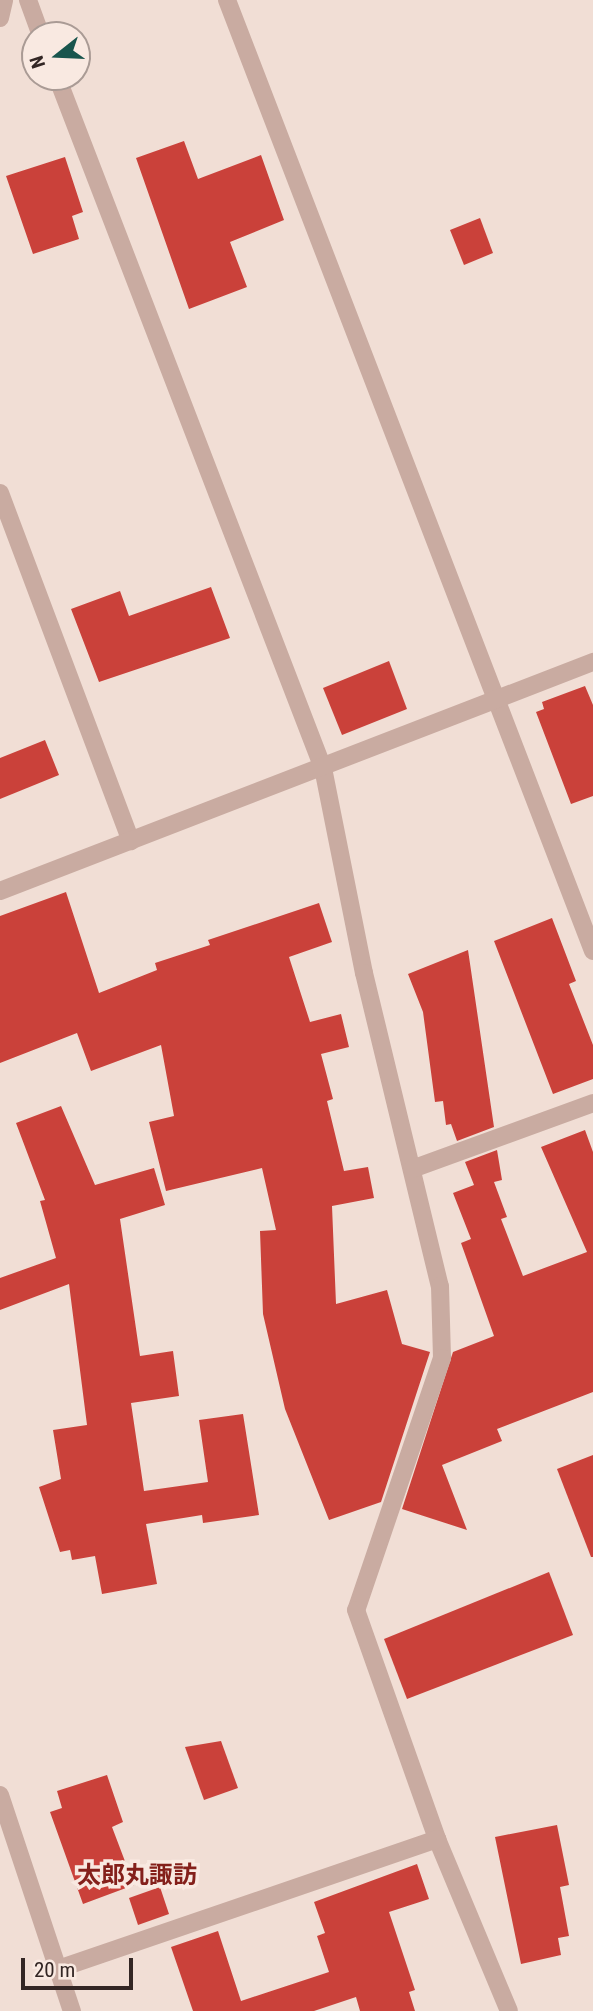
<!DOCTYPE html>
<html>
<head>
<meta charset="utf-8">
<style>
  body { margin:0 }
  #map { position:relative; width:593px; height:2011px; overflow:hidden; background:#f1ded5; font-family:"Roboto Condensed","Noto Sans JP",sans-serif }
  div>[style] { position:absolute }
  .building>* { inset:0; background:#ca413a }
  .minor>* { height:18px; margin:-9px; padding:0 9px; transform-origin:9px; border-radius:9px; background:#c9aba1 }
  span { translate:-50% -50%; white-space:nowrap; text-align:center; line-height:1.15; -webkit-text-stroke:7px #f9e9e1; paint-order:stroke }
  .quarter-label { font-size:24px; color:#84201b; font-weight:700 }
  .north { position:absolute; left:21px; top:21px; width:70px; height:70px; box-sizing:border-box; background:#f9e9e1; border:2px solid #aa9b95; border-radius:50%; rotate:252deg; font-size:19px; font-weight:700; line-height:28px; text-align:center; color:#332624 }
  .north::after { content:''; display:block; margin:auto; width:24px; height:32px; background:#19554d; clip-path:polygon(50% 0,100% 100%,50% 72%,0 100%) }
  .scale { position:absolute; left:21px; top:1958px; width:112px; height:32px; box-sizing:border-box; border:4px solid #332624; border-top:0; padding-left:9px; font-size:21px; line-height:24px; white-space:nowrap; color:#332624; -webkit-text-stroke:5px #f9e9e1; paint-order:stroke }
</style>
</head>
<body>
<div id="map">
  <div class="building">
    <i style="clip-path:polygon(184px 141px,198px 179px,261px 155px,284px 220px,230px 242px,247px 287px,189px 309px,136px 158px)"></i>
    <i style="clip-path:polygon(65px 157px,83px 212px,72px 216px,79px 239px,33px 254px,6px 176px)"></i>
    <i style="clip-path:polygon(480px 218px,493px 253px,464px 265px,450px 230px)"></i>
    <i style="clip-path:polygon(211px 587px,230px 638px,99px 682px,71px 609px,120px 591px,129px 616px)"></i>
    <i style="clip-path:polygon(389px 661px,407px 709px,342px 735px,323px 688px)"></i>
    <i style="clip-path:polygon(585px 686px,593px 705px,593px 796px,571px 804px,536px 712px,544px 709px,542px 702px)"></i>
    <i style="clip-path:polygon(45px 740px,59px 775px,0 799px,0 758px)"></i>
    <i style="clip-path:polygon(66px 892px,99px 993px,157px 970px,155px 963px,210px 945px,208px 940px,319px 903px,332px 942px,289px 957px,310px 1022px,341px 1014px,349px 1047px,321px 1054px,333px 1099px,327px 1101px,344px 1171px,368px 1167px,374px 1198px,332px 1206px,336px 1304px,387px 1290px,402px 1344px,430px 1352px,381px 1502px,329px 1520px,285px 1409px,263px 1314px,260px 1231px,276px 1230px,262px 1168px,166px 1191px,149px 1122px,174px 1116px,161px 1045px,91px 1071px,77px 1033px,0 1063px,0 916px)"></i>
    <i style="clip-path:polygon(552px 918px,576px 981px,569px 984px,593px 1045px,593px 1079px,553px 1094px,494px 941px)"></i>
    <i style="clip-path:polygon(468px 950px,494px 1127px,457px 1141px,451px 1124px,446px 1125px,443px 1101px,435px 1102px,423px 1012px,408px 974px)"></i>
    <i style="clip-path:polygon(61px 1106px,95px 1185px,154px 1168px,165px 1205px,120px 1219px,140px 1356px,173px 1351px,179px 1396px,131px 1403px,144px 1491px,208px 1482px,199px 1420px,243px 1414px,259px 1515px,203px 1523px,202px 1515px,146px 1524px,157px 1584px,102px 1594px,95px 1556px,72px 1560px,70px 1550px,60px 1552px,39px 1487px,61px 1479px,53px 1430px,87px 1425px,69px 1284px,0 1310px,0 1278px,56px 1258px,40px 1201px,45px 1200px,16px 1123px)"></i>
    <i style="clip-path:polygon(585px 1130px,593px 1152px,593px 1392px,497px 1429px,502px 1441px,442px 1465px,467px 1530px,402px 1509px,453px 1352px,494px 1336px,461px 1243px,471px 1239px,453px 1193px,474px 1185px,465px 1162px,497px 1150px,502px 1180px,494px 1182px,507px 1217px,501px 1219px,523px 1276px,587px 1252px,541px 1147px)"></i>
    <i style="clip-path:polygon(593px 1455px,593px 1557px,591px 1557px,557px 1469px)"></i>
    <i style="clip-path:polygon(549px 1572px,573px 1635px,407px 1699px,384px 1639px)"></i>
    <i style="clip-path:polygon(221px 1741px,238px 1788px,204px 1800px,185px 1747px)"></i>
    <i style="clip-path:polygon(107px 1775px,123px 1822px,112px 1827px,134px 1885px,83px 1904px,50px 1812px,62px 1808px,57px 1791px)"></i>
    <i style="clip-path:polygon(557px 1825px,569px 1885px,560px 1887px,569px 1936px,558px 1938px,561px 1955px,521px 1964px,495px 1837px)"></i>
    <i style="clip-path:polygon(417px 1864px,429px 1899px,389px 1912px,415px 1990px,409px 1992px,415px 2011px,360px 2011px,356px 1997px,314px 2011px,193px 2011px,171px 1947px,218px 1931px,241px 2001px,329px 1972px,317px 1936px,325px 1933px,314px 1902px)"></i>
    <i style="clip-path:polygon(160px 1887px,169px 1914px,138px 1925px,129px 1898px)"></i>
  </div>
  <div class="minor">
    <i style="left:28px;top:0;width:37px;rotate:70deg"></i>
    <i style="left:227px;top:0;width:1019px;rotate:68.95deg"></i>
    <i style="left:0;top:18px;width:18px;rotate:-77deg"></i>
    <i style="left:57px;top:77px;width:740px;rotate:68.95deg"></i>
    <i style="left:323px;top:768px;width:209px;rotate:78.7deg"></i>
    <i style="left:364px;top:973px;width:322px;rotate:76.4deg"></i>
    <i style="left:440px;top:1286px;width:72px;rotate:88.4deg"></i>
    <i style="left:442px;top:1358px;width:266px;rotate:108.8deg"></i>
    <i style="left:356px;top:1610px;width:243px;rotate:70.5deg"></i>
    <i style="left:437px;top:1839px;width:186px;rotate:67.3deg"></i>
    <i style="left:0;top:493px;width:372px;rotate:69.4deg"></i>
    <i style="left:0;top:891px;width:636px;rotate:-21.12deg"></i>
    <i style="left:412px;top:1169px;width:193px;rotate:-20deg"></i>
    <i style="left:0;top:1795px;width:228px;rotate:71.6deg"></i>
    <i style="left:58px;top:1969px;width:401px;rotate:-18.9deg"></i>
  </div>
  <div class="quarter-label">
    <span style="left:137px;top:1876px">太郎丸諏訪</span>
  </div>
  <div class="north">N</div>
  <div class="scale">20 m</div>
</div>
</body>
</html>
